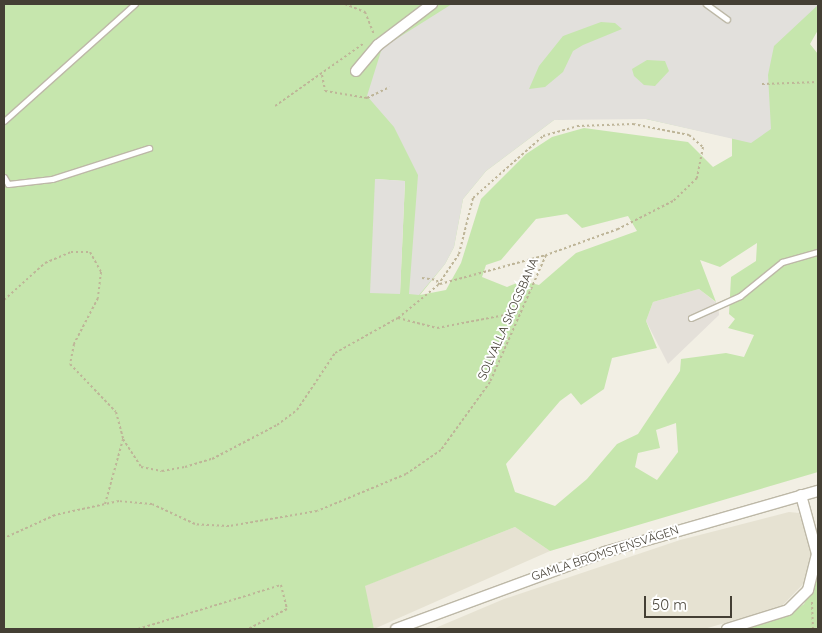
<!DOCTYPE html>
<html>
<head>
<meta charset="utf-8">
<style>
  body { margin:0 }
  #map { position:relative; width:822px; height:633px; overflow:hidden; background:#f2efe4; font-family:Quicksand,sans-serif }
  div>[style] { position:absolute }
  .residential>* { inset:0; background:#e6e2d2 }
  .industrial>* { inset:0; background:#e4e0d9 }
  .green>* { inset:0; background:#c6e6ad }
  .parking>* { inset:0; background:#e2e0dc }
  .path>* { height:2px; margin-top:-1px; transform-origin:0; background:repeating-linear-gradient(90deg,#beb598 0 2.5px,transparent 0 5px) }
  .roads { filter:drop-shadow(1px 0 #bdb8a7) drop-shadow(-1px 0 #bdb8a7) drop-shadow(0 1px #bdb8a7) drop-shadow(0 -1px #bdb8a7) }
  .lane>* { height:5px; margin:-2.5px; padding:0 2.5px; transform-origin:2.5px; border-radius:2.5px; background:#fff }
  .street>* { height:10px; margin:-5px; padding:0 5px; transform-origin:5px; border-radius:5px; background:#fff }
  span { translate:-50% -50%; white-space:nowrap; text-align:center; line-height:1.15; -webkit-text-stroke:4px #fff; paint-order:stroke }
  .street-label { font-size:12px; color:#443f34 }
  .frame { position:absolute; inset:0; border:5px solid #443f34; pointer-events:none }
  .scale { position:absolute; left:644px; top:596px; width:88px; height:22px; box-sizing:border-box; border:2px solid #443f34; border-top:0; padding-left:6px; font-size:15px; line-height:18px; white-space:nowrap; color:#443f34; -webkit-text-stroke:4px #fff; paint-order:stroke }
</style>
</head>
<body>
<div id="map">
  <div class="residential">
    <i style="clip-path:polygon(789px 512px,799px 513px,812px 553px,808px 579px,781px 607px,704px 629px,433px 629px,504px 599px,680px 540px)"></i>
    <i style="clip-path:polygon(515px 527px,550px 551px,374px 629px,364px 586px)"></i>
  </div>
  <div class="industrial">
    <i style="clip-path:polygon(699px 289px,718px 304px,719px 315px,668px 364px,646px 321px,653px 302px)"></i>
  </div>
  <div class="green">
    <i style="clip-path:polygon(evenodd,4px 4px,818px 4px,818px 30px,810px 44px,818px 54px,818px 472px,550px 551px,515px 527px,365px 586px,374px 629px,4px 629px,4px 4px,599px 116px,646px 119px,732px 138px,732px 156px,713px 167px,688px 142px,584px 128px,552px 137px,526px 154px,481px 199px,461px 263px,446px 290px,420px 295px,445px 264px,454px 247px,463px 199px,486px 171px,554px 120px,599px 116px,4px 4px,375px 179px,405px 181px,400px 294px,375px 179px,4px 4px,567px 214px,582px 228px,628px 216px,637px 231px,576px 253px,539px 285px,522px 281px,507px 287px,482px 277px,486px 265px,501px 260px,536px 219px,567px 214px,4px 4px,757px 243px,756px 261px,731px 277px,729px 314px,735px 319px,728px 328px,754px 335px,744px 357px,726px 353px,681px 359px,680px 371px,638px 434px,617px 444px,587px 479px,555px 506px,515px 492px,506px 464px,560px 401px,571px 393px,581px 405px,604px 389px,612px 358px,657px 348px,646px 321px,653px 302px,699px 289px,716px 302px,700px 260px,720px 267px,757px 243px,4px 4px,676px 423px,678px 452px,657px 480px,635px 467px,638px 453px,660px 448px,656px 430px,676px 423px)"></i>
    <i style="clip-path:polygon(818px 576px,818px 629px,745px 629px,786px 616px,804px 604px)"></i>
  </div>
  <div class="parking">
    <i style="clip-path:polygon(evenodd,452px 4px,818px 4px,818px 5px,774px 46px,768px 75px,771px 129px,751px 143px,646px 119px,554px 120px,486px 171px,463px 199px,454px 247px,445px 264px,419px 295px,409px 294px,418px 175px,394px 127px,367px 96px,382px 48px,452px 4px,601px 22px,615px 23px,622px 29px,583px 45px,573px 51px,563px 72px,545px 87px,529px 89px,539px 66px,563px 36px,601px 22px,452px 4px,647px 60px,665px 61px,669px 71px,655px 86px,644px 85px,634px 76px,632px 69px,647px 60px)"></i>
    <i style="clip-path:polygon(375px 179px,405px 181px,400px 294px,370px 293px)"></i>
  </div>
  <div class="path">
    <i style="left:345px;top:4px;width:22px;rotate:22deg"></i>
    <i style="left:365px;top:12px;width:24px;rotate:68deg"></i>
    <i style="left:322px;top:75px;width:16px;rotate:79deg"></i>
    <i style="left:325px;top:91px;width:43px;rotate:9.5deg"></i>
    <i style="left:367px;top:98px;width:25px;rotate:-26deg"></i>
    <i style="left:762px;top:84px;width:56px;rotate:-2deg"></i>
    <i style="left:275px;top:106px;width:108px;rotate:-35.2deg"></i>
    <i style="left:422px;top:278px;width:15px;rotate:8deg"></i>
    <i style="left:437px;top:280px;width:5px;rotate:79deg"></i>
    <i style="left:440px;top:284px;width:110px;rotate:-15.3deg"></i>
    <i style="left:4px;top:300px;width:55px;rotate:-42.1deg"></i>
    <i style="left:45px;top:263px;width:28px;rotate:-23deg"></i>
    <i style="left:71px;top:252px;width:19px"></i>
    <i style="left:90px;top:252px;width:23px;rotate:61deg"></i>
    <i style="left:101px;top:272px;width:26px;rotate:97deg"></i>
    <i style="left:98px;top:298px;width:52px;rotate:117.6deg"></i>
    <i style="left:74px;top:344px;width:20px;rotate:101deg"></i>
    <i style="left:70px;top:364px;width:66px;rotate:46.2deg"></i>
    <i style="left:116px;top:412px;width:28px;rotate:75deg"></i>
    <i style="left:123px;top:439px;width:33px;rotate:57deg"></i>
    <i style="left:141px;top:467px;width:21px;rotate:11deg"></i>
    <i style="left:162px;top:471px;width:23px;rotate:-10deg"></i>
    <i style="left:185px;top:467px;width:28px;rotate:-17deg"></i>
    <i style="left:212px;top:459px;width:73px;rotate:-27.6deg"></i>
    <i style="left:277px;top:425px;width:25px;rotate:-37deg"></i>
    <i style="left:297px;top:410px;width:69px;rotate:-56.3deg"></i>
    <i style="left:335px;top:353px;width:72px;rotate:-29.1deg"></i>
    <i style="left:398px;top:318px;width:52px;rotate:-39.5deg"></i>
    <i style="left:438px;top:285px;width:37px;rotate:-56deg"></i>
    <i style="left:459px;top:254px;width:58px;rotate:-76deg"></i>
    <i style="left:473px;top:198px;width:94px;rotate:-41.5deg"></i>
    <i style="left:543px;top:136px;width:35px;rotate:-16deg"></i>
    <i style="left:577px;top:126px;width:56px;rotate:-2deg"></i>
    <i style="left:633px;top:124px;width:57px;rotate:11.1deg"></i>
    <i style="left:689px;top:135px;width:18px;rotate:41deg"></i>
    <i style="left:703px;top:147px;width:32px;rotate:101deg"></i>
    <i style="left:697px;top:178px;width:33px;rotate:136deg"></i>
    <i style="left:673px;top:201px;width:62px;rotate:153deg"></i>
    <i style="left:618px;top:229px;width:77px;rotate:160.1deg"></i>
    <i style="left:546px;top:255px;width:139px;rotate:113.8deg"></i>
    <i style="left:490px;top:382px;width:84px;rotate:125.8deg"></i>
    <i style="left:441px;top:450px;width:42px;rotate:145.6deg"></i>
    <i style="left:406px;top:474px;width:96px;rotate:157.4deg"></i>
    <i style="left:317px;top:511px;width:89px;rotate:170.3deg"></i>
    <i style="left:229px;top:526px;width:34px;rotate:-177deg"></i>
    <i style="left:195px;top:524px;width:47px;rotate:-155.1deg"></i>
    <i style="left:152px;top:504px;width:33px;rotate:-175deg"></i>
    <i style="left:119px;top:501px;width:66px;rotate:167.7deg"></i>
    <i style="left:55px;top:515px;width:56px;rotate:155.7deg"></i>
    <i style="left:398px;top:318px;width:40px;rotate:14.4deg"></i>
    <i style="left:437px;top:328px;width:86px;rotate:-10.8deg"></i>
    <i style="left:4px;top:353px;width:27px;rotate:90deg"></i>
    <i style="left:105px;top:504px;width:67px;rotate:-74.5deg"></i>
    <i style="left:812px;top:602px;width:27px;rotate:88deg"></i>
    <i style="left:138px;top:629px;width:150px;rotate:-17.1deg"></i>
    <i style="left:281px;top:585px;width:25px;rotate:76deg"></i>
    <i style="left:287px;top:609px;width:44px;rotate:152.9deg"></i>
  </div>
  <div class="roads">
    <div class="lane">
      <i style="left:706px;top:4px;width:26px;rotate:36deg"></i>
      <i style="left:4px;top:121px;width:176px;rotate:-41.8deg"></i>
      <i style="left:4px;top:177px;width:8px;rotate:60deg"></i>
      <i style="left:8px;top:184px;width:44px;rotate:-6.5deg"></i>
      <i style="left:52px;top:179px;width:102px;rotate:-17.7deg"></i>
      <i style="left:691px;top:318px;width:54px;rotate:-24.2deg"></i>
      <i style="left:740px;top:296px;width:54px;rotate:-39deg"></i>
      <i style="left:782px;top:262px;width:37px;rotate:-16deg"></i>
    </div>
    <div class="street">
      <i style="left:356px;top:71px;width:34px;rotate:-50deg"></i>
      <i style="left:378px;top:45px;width:68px;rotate:-37.2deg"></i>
      <i style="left:396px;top:629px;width:223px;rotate:-20.2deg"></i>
      <i style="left:605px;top:552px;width:222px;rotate:-16deg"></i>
      <i style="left:727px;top:629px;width:64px;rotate:-17.3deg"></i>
      <i style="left:788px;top:610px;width:28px;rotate:-45deg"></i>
      <i style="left:808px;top:590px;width:37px;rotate:-76deg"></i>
      <i style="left:817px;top:554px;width:61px;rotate:-105.2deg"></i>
    </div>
  </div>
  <div class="street-label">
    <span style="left:508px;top:319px;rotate:-66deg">SOLVALLA SKOGSBANA</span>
    <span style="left:605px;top:553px;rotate:-18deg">GAMLA BROMSTENSVÄGEN</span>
  </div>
  <div class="frame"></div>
  <div class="scale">50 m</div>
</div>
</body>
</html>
